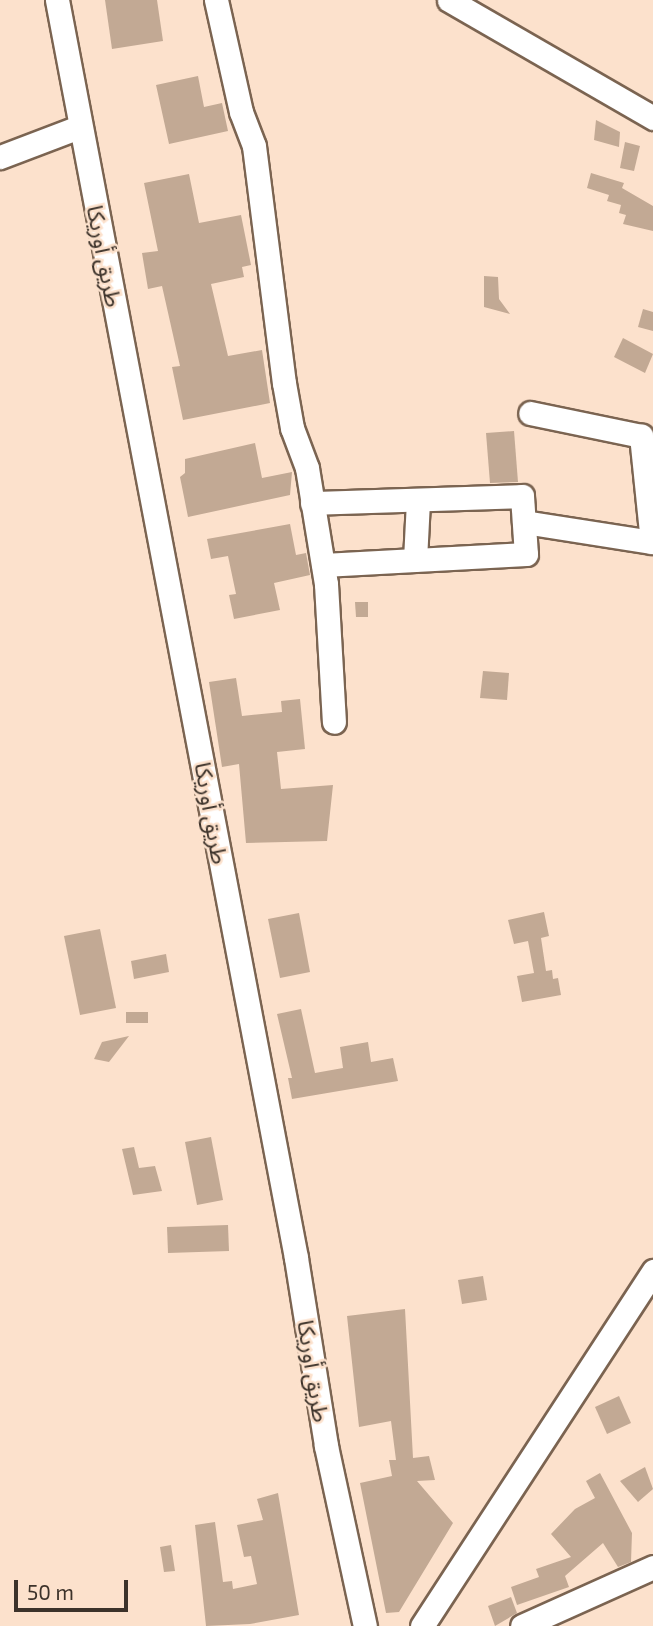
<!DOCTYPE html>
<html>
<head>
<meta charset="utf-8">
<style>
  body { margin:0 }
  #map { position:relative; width:653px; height:1626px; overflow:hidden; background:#fce1cc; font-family:"Exo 2","Noto Sans Arabic",sans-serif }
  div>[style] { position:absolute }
  .building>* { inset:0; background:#c2a994 }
  .roads { filter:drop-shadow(2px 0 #7b6451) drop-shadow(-2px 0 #7b6451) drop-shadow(0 2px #7b6451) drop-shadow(0 -2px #7b6451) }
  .minor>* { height:23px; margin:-11.5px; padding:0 11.5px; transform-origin:11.5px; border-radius:11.5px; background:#fff }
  span { translate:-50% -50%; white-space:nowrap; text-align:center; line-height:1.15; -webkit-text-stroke:5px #fce1cc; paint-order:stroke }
  .street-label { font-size:23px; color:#3c322a }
  .scale { position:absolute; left:14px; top:1580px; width:114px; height:32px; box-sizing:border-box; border:4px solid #3c322a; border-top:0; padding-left:9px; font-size:21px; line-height:24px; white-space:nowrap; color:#3c322a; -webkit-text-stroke:5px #fce1cc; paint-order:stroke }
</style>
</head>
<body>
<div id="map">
  <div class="building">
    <i style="clip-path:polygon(105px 0,157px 0,163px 41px,112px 49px)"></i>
    <i style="clip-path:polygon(198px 76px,204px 107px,222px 103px,228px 131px,169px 144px,156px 85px)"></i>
    <i style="clip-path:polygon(596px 120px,620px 132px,619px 147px,594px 140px)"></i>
    <i style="clip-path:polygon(625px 142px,640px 146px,634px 171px,620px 168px)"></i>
    <i style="clip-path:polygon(591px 173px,624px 183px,622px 188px,653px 206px,653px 231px,623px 224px,626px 215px,619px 213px,621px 205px,607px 201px,609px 195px,587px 188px)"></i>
    <i style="clip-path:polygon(189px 174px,199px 223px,241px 215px,251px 265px,242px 267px,244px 277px,211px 284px,228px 356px,262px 350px,270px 403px,183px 420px,172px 367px,180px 366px,162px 286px,148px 289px,142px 253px,158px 251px,144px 183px)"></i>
    <i style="clip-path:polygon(484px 276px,498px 277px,499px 299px,510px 314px,484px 307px)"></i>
    <i style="clip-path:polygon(643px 309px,653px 312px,653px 331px,638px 327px)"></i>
    <i style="clip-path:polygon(623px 338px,653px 354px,645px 373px,614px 357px)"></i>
    <i style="clip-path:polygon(514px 431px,518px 482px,490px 483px,486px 433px)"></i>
    <i style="clip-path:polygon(255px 443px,262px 478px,292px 472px,290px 495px,188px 517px,180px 477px,185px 473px,185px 459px)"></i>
    <i style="clip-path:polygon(290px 524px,296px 555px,306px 553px,310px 575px,274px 583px,280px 610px,234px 619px,229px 595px,236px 594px,228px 556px,211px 559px,207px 539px)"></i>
    <i style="clip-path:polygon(355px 602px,368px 602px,368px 617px,356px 617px)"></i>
    <i style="clip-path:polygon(483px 671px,509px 673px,507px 700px,480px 698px)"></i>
    <i style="clip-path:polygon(236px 678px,242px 716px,282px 712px,281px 701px,300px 699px,305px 749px,277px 752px,281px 789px,333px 785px,327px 841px,246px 843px,239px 764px,222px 767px,209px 682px)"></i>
    <i style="clip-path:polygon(544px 912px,549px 936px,541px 938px,546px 971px,552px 970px,553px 979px,558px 978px,561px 995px,522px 1002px,517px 976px,534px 973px,528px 941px,514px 944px,508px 920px)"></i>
    <i style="clip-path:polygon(299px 913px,310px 972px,280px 978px,268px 919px)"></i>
    <i style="clip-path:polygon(100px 929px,116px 1008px,80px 1015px,64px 936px)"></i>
    <i style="clip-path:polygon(166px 954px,169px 972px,134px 979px,131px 961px)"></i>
    <i style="clip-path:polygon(301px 1009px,315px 1073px,343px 1068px,340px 1047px,368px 1042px,371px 1062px,393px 1058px,398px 1081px,292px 1099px,288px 1078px,292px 1078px,277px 1014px)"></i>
    <i style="clip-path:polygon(126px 1012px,148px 1012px,148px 1023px,126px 1023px)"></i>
    <i style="clip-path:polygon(129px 1036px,109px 1062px,94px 1059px,102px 1042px)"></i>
    <i style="clip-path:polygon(211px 1137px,223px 1200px,197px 1205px,185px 1142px)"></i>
    <i style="clip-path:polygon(134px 1147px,139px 1168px,155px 1166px,162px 1191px,133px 1195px,122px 1149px)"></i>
    <i style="clip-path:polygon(228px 1225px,229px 1251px,168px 1253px,167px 1227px)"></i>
    <i style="clip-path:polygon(483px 1276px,487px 1300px,462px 1304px,458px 1280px)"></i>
    <i style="clip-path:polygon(405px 1309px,413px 1458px,429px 1456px,435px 1480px,417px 1481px,453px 1523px,399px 1612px,386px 1613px,360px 1483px,392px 1476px,389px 1460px,396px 1460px,391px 1421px,359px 1427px,347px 1316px)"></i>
    <i style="clip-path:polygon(619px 1396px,631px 1423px,607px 1434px,595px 1407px)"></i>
    <i style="clip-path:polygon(645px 1467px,653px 1489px,638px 1502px,620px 1481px)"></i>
    <i style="clip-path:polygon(600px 1473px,632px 1533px,631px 1562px,618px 1567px,603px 1543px,565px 1576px,569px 1587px,517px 1605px,511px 1587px,539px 1577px,536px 1569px,571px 1557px,551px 1534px,575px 1509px,595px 1498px,586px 1481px)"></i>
    <i style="clip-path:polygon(278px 1493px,299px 1615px,250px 1624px,206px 1626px,195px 1525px,215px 1522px,223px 1582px,232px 1581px,233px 1589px,257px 1584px,251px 1556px,244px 1557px,237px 1525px,263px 1520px,257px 1499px)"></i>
    <i style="clip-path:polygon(171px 1545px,175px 1571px,164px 1572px,160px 1547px)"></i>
    <i style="clip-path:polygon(511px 1597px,517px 1613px,495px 1626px,488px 1606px)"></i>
  </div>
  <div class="roads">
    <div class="minor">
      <i style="left:57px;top:0;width:1281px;rotate:79.24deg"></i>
      <i style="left:296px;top:1258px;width:190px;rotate:80.9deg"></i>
      <i style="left:326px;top:1446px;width:184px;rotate:77.8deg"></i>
      <i style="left:216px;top:0;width:115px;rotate:77.4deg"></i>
      <i style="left:241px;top:112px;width:36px;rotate:69deg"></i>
      <i style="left:254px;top:146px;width:239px;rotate:82.8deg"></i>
      <i style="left:284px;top:383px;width:46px;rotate:79.9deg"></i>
      <i style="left:292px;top:428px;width:43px;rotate:69.4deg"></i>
      <i style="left:307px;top:468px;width:118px;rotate:80.7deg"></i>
      <i style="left:326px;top:584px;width:138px;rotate:86.7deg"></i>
      <i style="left:449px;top:0;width:236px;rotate:30deg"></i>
      <i style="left:0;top:157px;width:85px;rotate:-20.8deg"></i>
      <i style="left:312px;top:503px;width:210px;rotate:-1.9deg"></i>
      <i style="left:522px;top:496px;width:58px;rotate:86.1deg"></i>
      <i style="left:526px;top:554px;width:203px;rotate:176.9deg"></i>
      <i style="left:524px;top:522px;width:130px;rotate:8.9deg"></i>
      <i style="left:652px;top:542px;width:107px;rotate:-95.9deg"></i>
      <i style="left:641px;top:436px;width:113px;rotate:-168.3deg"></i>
      <i style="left:415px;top:560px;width:60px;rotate:-87.1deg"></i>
      <i style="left:422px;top:1626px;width:424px;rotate:-56.9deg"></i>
      <i style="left:522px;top:1626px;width:144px;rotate:-24.2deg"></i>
    </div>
  </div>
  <div class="street-label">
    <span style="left:105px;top:256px;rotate:79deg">طريق أوريكا</span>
    <span style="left:212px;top:813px;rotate:80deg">طريق أوريكا</span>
    <span style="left:314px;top:1371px;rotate:81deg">طريق أوريكا</span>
  </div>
  <div class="scale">50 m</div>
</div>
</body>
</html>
